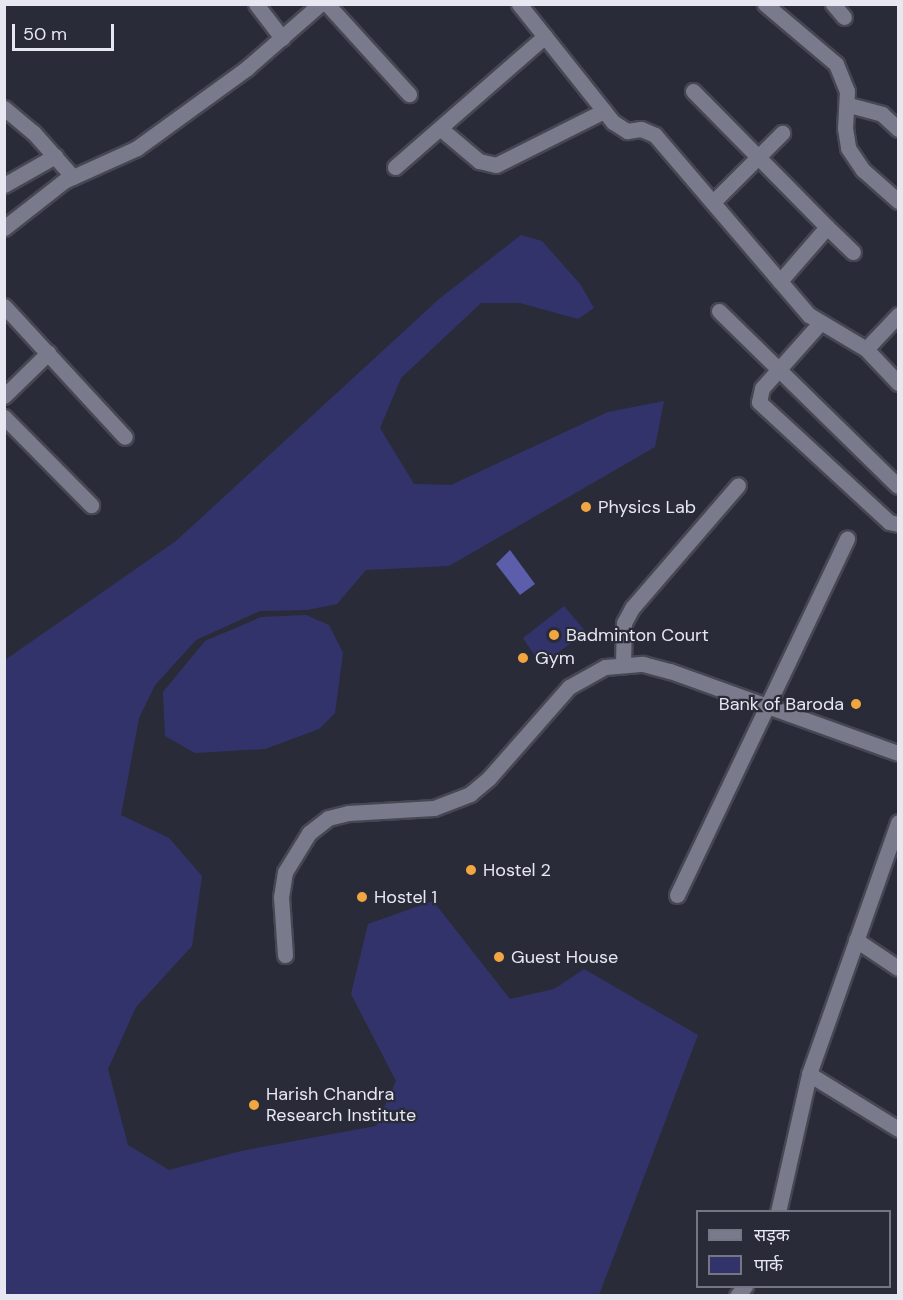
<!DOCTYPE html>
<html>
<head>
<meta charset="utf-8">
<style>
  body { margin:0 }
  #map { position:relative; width:903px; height:1300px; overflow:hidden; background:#2a2b39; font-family:"DM Sans","Noto Sans Devanagari",sans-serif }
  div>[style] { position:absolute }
  .green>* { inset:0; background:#33336c }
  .water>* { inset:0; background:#5c5dab }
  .roads { filter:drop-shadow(2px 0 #464752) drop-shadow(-2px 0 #464752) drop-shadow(0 2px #464752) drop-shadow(0 -2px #464752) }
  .minor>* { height:15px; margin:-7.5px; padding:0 7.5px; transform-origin:7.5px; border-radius:7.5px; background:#797b8c }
  .tertiary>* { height:15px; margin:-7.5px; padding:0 7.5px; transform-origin:7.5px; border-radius:7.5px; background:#797b8c }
  .dots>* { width:16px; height:16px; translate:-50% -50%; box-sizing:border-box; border:3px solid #2a2b39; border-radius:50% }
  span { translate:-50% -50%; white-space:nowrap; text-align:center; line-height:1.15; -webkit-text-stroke:4.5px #2a2b39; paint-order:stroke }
  .poi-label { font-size:18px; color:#e6e7f1 }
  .left { translate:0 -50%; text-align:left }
  .right { translate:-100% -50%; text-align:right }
  .frame { position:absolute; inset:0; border:6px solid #e6e7f1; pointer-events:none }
  .legend { position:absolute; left:696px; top:1210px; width:195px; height:78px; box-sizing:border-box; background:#2a2b39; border:2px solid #757683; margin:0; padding:8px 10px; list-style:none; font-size:18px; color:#e6e7f1 }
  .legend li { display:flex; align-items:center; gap:12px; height:30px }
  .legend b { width:30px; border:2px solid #757683 }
  .scale { position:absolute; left:12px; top:24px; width:102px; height:27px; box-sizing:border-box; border:3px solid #e6e7f1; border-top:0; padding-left:8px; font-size:18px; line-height:21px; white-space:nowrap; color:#e6e7f1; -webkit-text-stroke:4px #2a2b39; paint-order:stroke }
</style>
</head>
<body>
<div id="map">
  <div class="green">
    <i style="clip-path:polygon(521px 235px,542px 241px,580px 284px,594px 308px,578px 319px,520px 303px,481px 303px,401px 378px,380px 428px,414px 484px,451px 485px,608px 412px,664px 401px,655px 447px,449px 566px,366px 570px,337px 604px,307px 610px,260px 611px,196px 640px,155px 685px,139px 718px,121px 815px,169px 838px,202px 876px,192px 946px,136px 1007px,108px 1069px,128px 1145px,169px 1170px,241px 1151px,376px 1126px,396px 1081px,351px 994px,368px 924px,433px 901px,510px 999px,554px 989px,584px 969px,698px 1035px,599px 1295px,5px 1295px,5px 660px,176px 541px,439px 299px)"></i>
    <i style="clip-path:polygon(564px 606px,586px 632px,541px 665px,523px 638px)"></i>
    <i style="clip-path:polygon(306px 615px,329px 625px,343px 653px,335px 713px,319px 729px,265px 749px,195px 753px,165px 736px,163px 692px,205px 641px,261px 617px)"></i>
  </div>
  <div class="water">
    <i style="clip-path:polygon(510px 550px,535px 584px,520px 595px,496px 564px)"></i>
  </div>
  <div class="roads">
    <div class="minor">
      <i style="left:256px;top:4px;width:43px;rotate:52.6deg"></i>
      <i style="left:327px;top:4px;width:122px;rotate:47.7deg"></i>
      <i style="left:519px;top:4px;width:151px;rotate:51.5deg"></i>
      <i style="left:613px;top:122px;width:17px;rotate:33deg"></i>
      <i style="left:627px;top:131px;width:14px;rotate:-8deg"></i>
      <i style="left:641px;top:129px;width:15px;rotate:23deg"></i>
      <i style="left:655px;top:135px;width:237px;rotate:49.5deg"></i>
      <i style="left:809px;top:315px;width:66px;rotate:30.8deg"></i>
      <i style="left:866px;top:349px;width:47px;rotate:46.7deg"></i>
      <i style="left:765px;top:4px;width:93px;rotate:40.2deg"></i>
      <i style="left:836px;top:64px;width:29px;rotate:68deg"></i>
      <i style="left:847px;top:91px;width:37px;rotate:93deg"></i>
      <i style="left:845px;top:128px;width:20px;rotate:81deg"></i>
      <i style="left:848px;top:148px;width:27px;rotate:56deg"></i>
      <i style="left:863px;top:170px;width:47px;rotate:41.5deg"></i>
      <i style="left:833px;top:4px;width:17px;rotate:50deg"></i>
      <i style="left:693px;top:91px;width:191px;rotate:45.4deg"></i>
      <i style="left:827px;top:227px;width:72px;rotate:131deg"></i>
      <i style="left:849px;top:105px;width:34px;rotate:15deg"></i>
      <i style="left:882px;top:114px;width:22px;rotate:43deg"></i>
      <i style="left:4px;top:108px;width:38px;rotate:40deg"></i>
      <i style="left:33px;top:132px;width:60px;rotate:48.4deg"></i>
      <i style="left:441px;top:129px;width:50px;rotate:40.1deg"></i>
      <i style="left:479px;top:161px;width:17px;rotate:13deg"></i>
      <i style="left:496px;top:165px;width:121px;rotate:-26.6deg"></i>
      <i style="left:395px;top:167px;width:199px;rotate:-41.1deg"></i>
      <i style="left:4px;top:185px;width:59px;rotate:-29.6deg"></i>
      <i style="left:713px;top:202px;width:98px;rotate:-45deg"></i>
      <i style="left:827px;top:227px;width:36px;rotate:44deg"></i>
      <i style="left:4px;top:228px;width:76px;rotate:-38.1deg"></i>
      <i style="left:64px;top:181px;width:80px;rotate:-24.3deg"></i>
      <i style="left:137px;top:148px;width:136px;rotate:-36deg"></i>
      <i style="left:247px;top:68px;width:97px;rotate:-41.2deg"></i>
      <i style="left:4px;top:306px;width:178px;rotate:47.3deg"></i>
      <i style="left:719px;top:311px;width:250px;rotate:44.4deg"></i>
      <i style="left:820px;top:323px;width:87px;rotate:131.7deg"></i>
      <i style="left:762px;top:388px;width:14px;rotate:102deg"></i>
      <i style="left:759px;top:402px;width:177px;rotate:42.7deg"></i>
      <i style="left:889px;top:522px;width:9px;rotate:13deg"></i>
      <i style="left:866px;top:349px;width:47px;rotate:-46.7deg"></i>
      <i style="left:4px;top:396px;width:62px;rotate:-44.3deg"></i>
      <i style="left:4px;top:417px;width:124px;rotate:45.3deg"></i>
      <i style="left:623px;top:663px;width:40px;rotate:-88.6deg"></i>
      <i style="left:624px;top:623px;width:17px;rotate:-62deg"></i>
      <i style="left:632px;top:608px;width:162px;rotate:-49.2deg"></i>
      <i style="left:677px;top:895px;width:395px;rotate:-64.5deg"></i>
      <i style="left:856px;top:940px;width:50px;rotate:33.7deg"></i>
      <i style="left:285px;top:955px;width:58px;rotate:-93.9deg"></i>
      <i style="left:281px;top:897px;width:25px;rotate:-81deg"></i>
      <i style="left:285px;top:872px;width:46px;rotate:-58.4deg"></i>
      <i style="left:309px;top:833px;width:24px;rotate:-38deg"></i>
      <i style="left:328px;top:818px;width:21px;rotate:-14deg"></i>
      <i style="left:348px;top:813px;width:86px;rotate:-3.3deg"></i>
      <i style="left:434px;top:808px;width:39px;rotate:-21deg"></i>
      <i style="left:470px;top:794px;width:25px;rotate:-40deg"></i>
      <i style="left:489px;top:778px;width:121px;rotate:-48.7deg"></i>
      <i style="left:569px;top:687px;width:41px;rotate:-29.1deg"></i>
      <i style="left:605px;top:667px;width:38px;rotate:-5deg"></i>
      <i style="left:643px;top:664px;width:28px;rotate:15deg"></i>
      <i style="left:670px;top:671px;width:242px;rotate:19.8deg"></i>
      <i style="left:809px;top:1074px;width:105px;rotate:31.7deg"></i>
    </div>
    <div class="tertiary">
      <i style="left:778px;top:1212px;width:141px;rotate:-77.3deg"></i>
      <i style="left:809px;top:1074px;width:267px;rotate:-70.5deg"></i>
      <i style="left:737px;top:1296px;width:13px;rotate:-51deg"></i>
    </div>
  </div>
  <div class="dots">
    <i style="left:586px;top:507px;background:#f1a640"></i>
    <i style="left:554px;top:635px;background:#f1a640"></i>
    <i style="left:523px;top:658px;background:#f1a640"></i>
    <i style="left:856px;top:704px;background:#f1a640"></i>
    <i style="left:471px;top:870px;background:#f1a640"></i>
    <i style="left:362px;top:897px;background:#f1a640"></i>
    <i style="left:499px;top:957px;background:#f1a640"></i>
    <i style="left:254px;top:1105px;background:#f1a640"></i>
  </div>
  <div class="poi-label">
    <span class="left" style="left:598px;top:507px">Physics Lab</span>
    <span class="left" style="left:566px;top:635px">Badminton Court</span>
    <span class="left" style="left:535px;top:658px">Gym</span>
    <span class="right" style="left:844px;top:704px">Bank of Baroda</span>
    <span class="left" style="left:483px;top:870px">Hostel 2</span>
    <span class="left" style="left:374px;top:897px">Hostel 1</span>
    <span class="left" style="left:511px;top:957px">Guest House</span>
    <span class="left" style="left:266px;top:1105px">Harish Chandra<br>Research Institute</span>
  </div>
  <div class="frame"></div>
  <ul class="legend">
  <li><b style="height:8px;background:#797b8c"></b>सड़क</li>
  <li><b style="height:16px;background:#33336c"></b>पार्क</li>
  </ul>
  <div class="scale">50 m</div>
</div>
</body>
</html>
